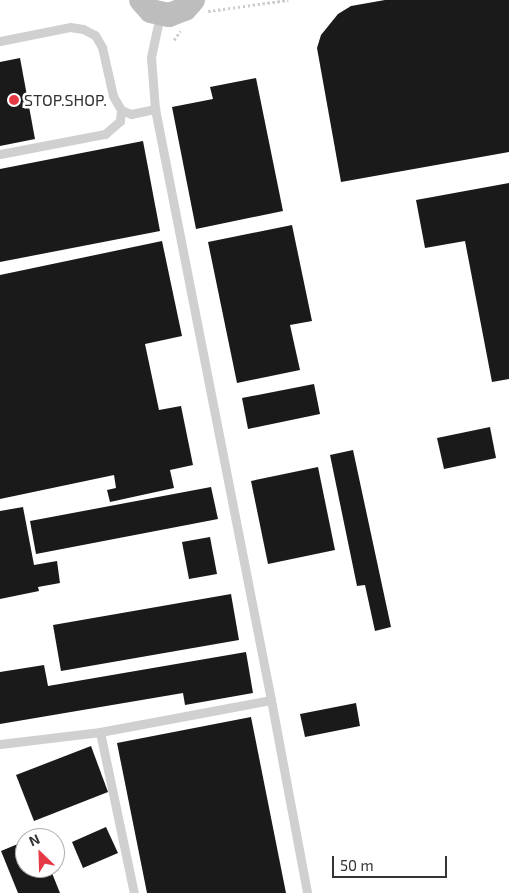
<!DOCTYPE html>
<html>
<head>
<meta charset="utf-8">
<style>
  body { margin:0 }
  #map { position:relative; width:509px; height:893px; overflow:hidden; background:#fff; font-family:"Exo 2",sans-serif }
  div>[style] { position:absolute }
  .building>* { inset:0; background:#1a1a1a }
  .path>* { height:2.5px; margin-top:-1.25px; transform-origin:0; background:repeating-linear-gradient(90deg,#cdcdcd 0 2.5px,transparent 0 5px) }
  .lane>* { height:9px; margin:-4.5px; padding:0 4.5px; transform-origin:4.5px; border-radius:4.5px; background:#d0d0d0 }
  .secondary>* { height:24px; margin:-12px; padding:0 12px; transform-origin:12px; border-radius:12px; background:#bdbdbd }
  .dots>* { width:14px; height:14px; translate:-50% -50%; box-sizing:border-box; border:2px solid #fff; border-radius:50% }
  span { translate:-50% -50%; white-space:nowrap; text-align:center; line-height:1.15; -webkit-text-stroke:5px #fff; paint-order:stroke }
  .poi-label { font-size:16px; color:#333 }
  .left { translate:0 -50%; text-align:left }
  .north { position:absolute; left:15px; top:828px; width:50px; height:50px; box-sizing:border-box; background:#fff; border:1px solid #adadad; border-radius:50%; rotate:336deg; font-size:14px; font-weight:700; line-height:20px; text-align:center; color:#333 }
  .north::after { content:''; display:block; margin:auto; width:18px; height:22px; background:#e63946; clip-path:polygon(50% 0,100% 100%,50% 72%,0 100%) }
  .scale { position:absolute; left:332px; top:856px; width:115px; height:22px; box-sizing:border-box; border:2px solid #333; border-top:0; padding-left:6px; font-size:15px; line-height:18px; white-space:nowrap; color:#333; -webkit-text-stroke:4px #fff; paint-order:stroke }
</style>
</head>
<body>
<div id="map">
  <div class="building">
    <i style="clip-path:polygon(385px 0,509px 0,509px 152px,341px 182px,317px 48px,321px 35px,338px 14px,351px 6px)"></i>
    <i style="clip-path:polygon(20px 58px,35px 139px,0 146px,0 62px)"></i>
    <i style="clip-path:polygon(256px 78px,283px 211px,196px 229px,172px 107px,213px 99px,210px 87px)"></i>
    <i style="clip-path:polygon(143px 141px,160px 231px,0 262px,0 169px)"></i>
    <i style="clip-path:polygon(509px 183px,509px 379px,492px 382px,465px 241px,425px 248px,416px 200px)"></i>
    <i style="clip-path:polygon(292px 225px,312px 321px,290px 325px,300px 370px,237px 383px,208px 242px)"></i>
    <i style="clip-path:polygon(162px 241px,182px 336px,145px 344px,159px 410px,181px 406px,193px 465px,170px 470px,174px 488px,110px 502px,107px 490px,116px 488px,114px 475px,0 499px,0 275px)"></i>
    <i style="clip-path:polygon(314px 384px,320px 414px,248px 429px,242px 398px)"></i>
    <i style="clip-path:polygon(490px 427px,496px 458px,444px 469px,437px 438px)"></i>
    <i style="clip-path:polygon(353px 450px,391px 627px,375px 631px,365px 585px,357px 586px,330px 455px)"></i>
    <i style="clip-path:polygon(318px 467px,335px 550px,268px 564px,251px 481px)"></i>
    <i style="clip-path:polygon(211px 487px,218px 519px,36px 554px,30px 521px)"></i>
    <i style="clip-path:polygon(23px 507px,34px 565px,57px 561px,60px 583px,38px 587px,39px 591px,0 599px,0 511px)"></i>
    <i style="clip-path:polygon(210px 537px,217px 574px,189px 579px,182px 542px)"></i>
    <i style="clip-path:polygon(231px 594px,239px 640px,61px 671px,53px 625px)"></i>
    <i style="clip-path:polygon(246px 652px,253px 693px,185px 705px,183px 693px,0 724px,0 672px,44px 665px,48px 686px)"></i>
    <i style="clip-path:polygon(356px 703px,360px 726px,305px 737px,300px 714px)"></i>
    <i style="clip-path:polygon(251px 717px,286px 893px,147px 893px,117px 743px)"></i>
    <i style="clip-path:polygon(91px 746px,108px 792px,34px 821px,16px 775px)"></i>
    <i style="clip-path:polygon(106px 827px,118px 853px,83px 868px,72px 842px)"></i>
    <i style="clip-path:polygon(25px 841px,25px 868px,50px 868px,60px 893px,18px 893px,1px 851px)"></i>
  </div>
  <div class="path">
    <i style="left:208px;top:11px;width:81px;rotate:-7.8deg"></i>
    <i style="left:174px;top:40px;width:11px;rotate:-56deg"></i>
  </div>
  <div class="lane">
    <i style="left:0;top:41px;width:71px;rotate:-11.3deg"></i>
    <i style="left:70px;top:27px;width:13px;rotate:9deg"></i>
    <i style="left:83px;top:29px;width:13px;rotate:27deg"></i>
    <i style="left:95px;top:35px;width:14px;rotate:60deg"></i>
    <i style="left:102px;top:47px;width:50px;rotate:77.3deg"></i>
    <i style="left:113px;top:96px;width:16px;rotate:60deg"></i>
    <i style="left:121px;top:110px;width:11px;rotate:22deg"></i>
    <i style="left:131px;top:114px;width:25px;rotate:-12deg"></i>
    <i style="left:0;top:154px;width:107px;rotate:-10.8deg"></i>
    <i style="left:105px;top:134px;width:20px;rotate:-41deg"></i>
    <i style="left:120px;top:121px;width:11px;rotate:-85deg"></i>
    <i style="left:271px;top:700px;width:196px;rotate:79.4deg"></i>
    <i style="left:100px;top:732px;width:165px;rotate:78.1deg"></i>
    <i style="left:0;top:744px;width:101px;rotate:-6.8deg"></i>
    <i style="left:100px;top:732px;width:174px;rotate:-10.6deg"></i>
    <i style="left:271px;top:700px;width:602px;rotate:-101.1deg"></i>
    <i style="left:155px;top:109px;width:52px;rotate:-94.4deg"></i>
    <i style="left:151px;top:57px;width:43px;rotate:-77.9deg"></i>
  </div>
  <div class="secondary">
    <i style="left:141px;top:0;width:15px;rotate:48deg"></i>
    <i style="left:151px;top:11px;width:18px;rotate:13deg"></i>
    <i style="left:169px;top:15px;width:17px;rotate:-21deg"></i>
    <i style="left:185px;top:9px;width:12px;rotate:-48deg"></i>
  </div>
  <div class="dots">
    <i style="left:14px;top:100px;background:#e63946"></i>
  </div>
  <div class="poi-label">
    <span class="left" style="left:24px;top:100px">STOP.SHOP.</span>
  </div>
  <div class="north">N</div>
  <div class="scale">50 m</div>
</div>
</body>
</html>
